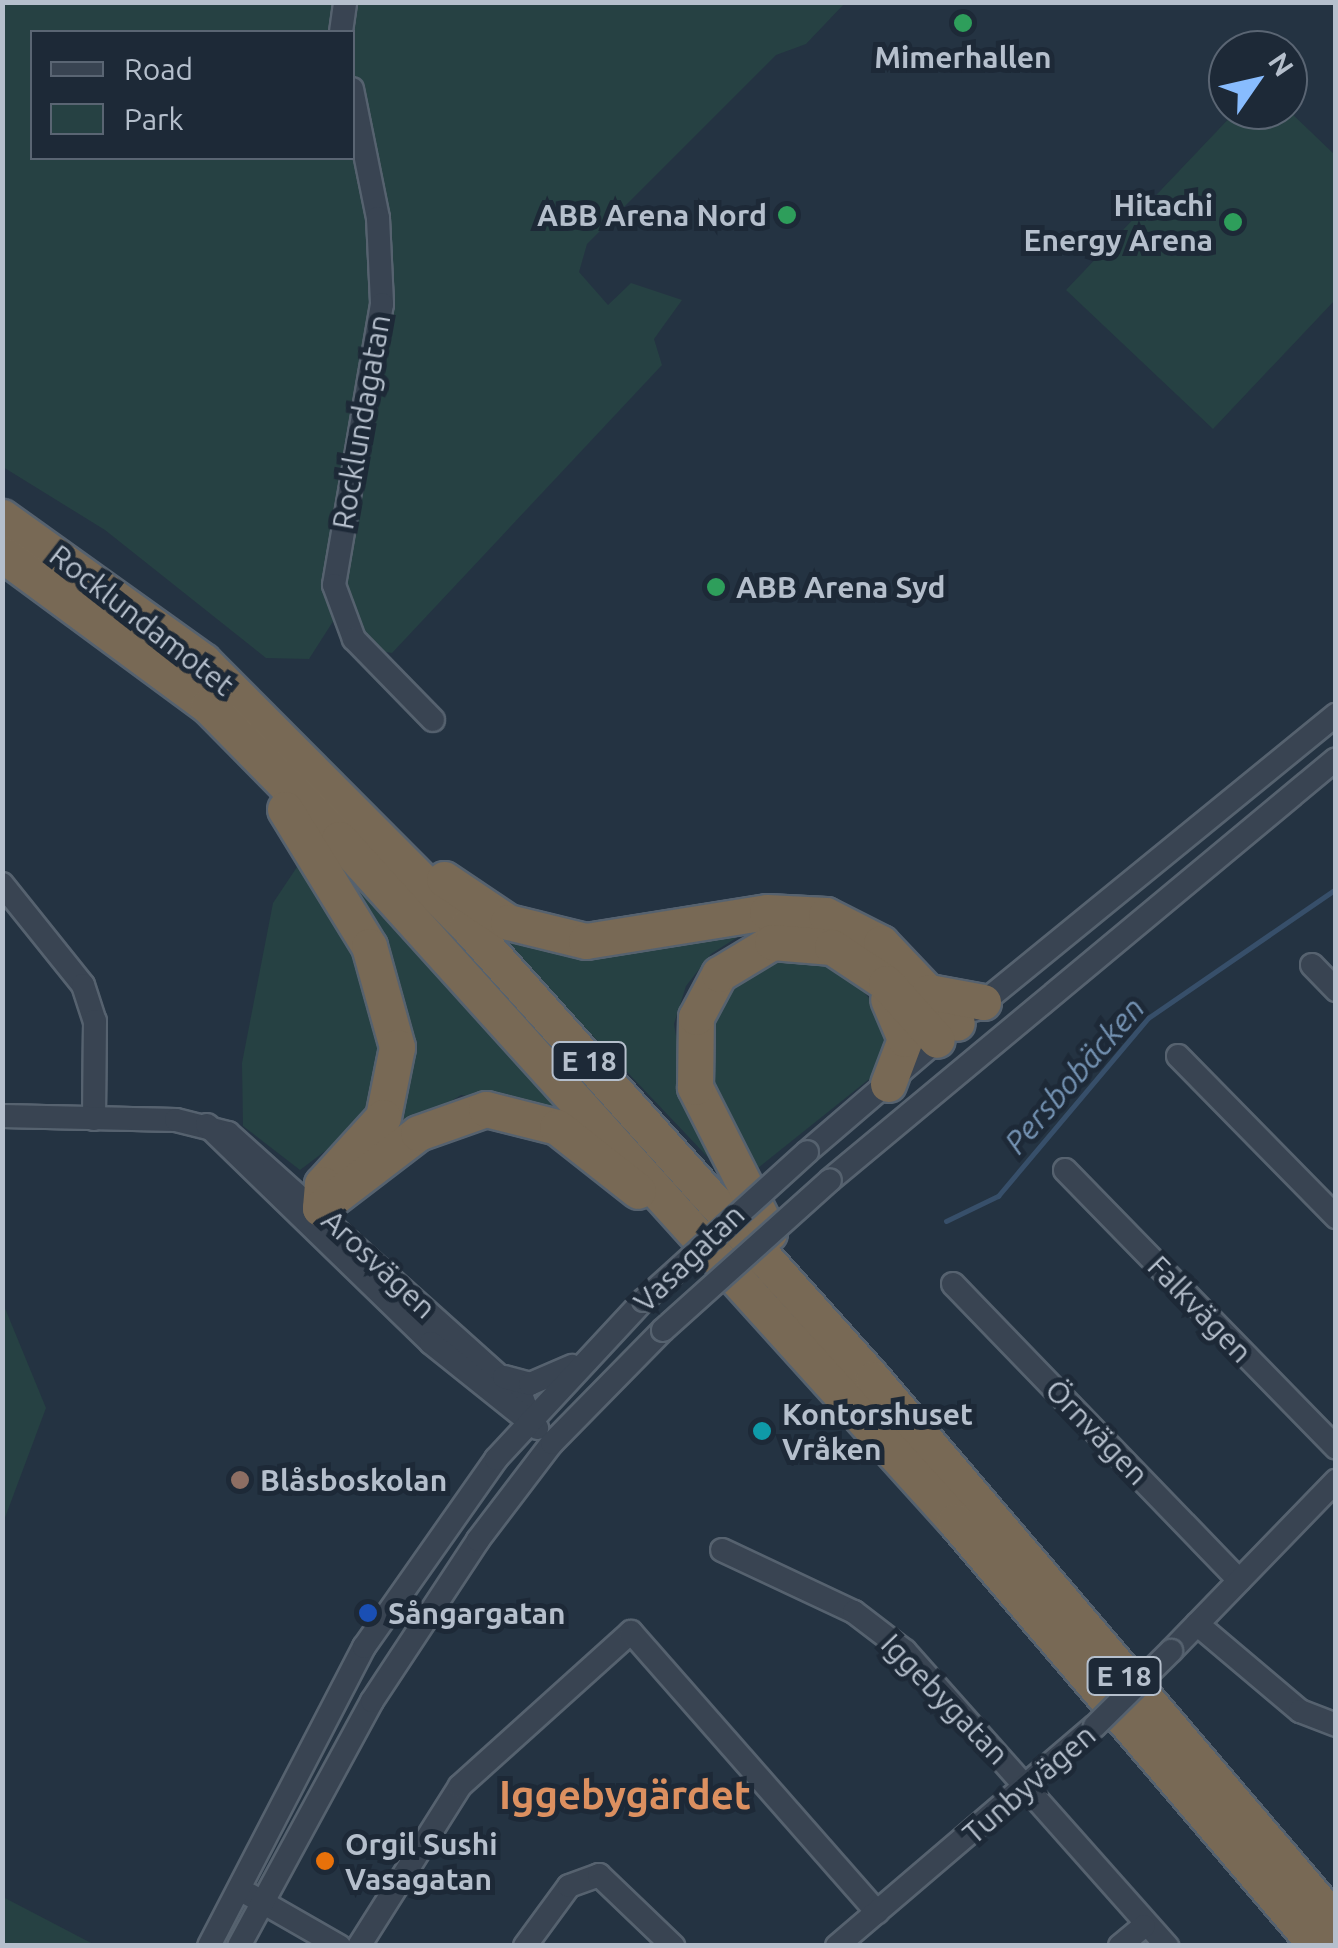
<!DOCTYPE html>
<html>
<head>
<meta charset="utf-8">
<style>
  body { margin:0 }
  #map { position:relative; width:1338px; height:1948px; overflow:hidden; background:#243342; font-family:Ubuntu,sans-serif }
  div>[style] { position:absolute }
  .green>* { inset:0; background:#264143 }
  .stream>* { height:5px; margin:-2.5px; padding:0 2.5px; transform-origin:2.5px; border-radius:2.5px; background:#374f6a }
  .roads { filter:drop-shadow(2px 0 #56626f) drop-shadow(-2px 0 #56626f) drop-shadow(0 2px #56626f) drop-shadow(0 -2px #56626f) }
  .minor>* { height:22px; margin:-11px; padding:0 11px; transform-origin:11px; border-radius:11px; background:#394452 }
  .highway>* { height:35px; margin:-17.5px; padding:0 17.5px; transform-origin:17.5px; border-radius:17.5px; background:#786955 }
  .bridges { filter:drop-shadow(2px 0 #56626f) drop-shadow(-2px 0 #56626f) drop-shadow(0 2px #56626f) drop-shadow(0 -2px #56626f) }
  .minor-bridge>* { height:22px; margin:-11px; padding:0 11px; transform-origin:11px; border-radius:11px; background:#394452 }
  .dots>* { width:28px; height:28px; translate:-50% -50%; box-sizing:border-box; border:5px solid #1d2937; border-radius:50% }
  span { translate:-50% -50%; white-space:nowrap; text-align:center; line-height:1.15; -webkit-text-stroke:10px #1d2937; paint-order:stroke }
  .shield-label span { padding:2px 8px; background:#1d2937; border:2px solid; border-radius:8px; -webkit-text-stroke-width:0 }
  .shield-label { font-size:28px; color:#b5bfcc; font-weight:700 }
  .poi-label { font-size:30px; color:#b5bfcc; font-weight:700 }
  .right { translate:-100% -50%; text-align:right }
  .left { translate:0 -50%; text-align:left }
  .street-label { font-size:30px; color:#b5bfcc }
  .water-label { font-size:32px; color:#7391b1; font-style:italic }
  .district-label { font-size:40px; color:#dc9060; font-weight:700 }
  .frame { position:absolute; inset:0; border:5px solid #b5bfcc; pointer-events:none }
  .legend { position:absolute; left:30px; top:30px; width:325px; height:130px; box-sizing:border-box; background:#1d2937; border:2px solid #5a6573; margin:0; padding:12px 18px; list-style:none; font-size:30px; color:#b5bfcc }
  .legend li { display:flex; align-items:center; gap:20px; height:50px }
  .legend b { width:50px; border:2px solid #5a6573 }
  .north { position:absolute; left:1208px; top:30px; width:100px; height:100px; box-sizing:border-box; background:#1d2937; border:2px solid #5a6573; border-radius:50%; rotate:56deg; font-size:28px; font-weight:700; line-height:40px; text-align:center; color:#b5bfcc }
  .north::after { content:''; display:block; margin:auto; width:35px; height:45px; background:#88bcfe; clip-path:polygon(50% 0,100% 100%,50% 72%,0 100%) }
</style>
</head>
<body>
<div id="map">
  <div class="green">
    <i style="clip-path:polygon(evenodd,2px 3px,845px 3px,806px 44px,776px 55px,587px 244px,579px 272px,608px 305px,631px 283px,682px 300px,654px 339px,662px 365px,392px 653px,362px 648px,339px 612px,309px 659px,266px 658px,105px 530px,3px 467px,2px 3px,32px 32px,352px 32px,352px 158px,32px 158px,32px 32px)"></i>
    <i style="clip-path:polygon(1237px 110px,1288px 110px,1335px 155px,1335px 300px,1213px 429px,1066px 290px)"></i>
    <i style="clip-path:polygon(297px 867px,332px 896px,385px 1025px,369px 1118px,300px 1170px,243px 1126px,242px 1063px,273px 903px)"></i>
    <i style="clip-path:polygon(366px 893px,602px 1141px,546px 1105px,461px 1095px,370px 1150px,410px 1068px,401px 994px,358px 894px)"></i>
    <i style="clip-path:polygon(485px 922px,744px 933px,711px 954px,686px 986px,674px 1024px,689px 1112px,721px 1171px)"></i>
    <i style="clip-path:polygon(813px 958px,858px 984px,892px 1028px,883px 1068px,753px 1172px,710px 1082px,706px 1042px,720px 994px,759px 962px)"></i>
    <i style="clip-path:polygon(2px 1301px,46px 1408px,3px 1523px,2px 1523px)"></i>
    <i style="clip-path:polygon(2px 1897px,3px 1897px,95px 1945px,3px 1945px)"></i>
  </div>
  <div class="stream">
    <i style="left:946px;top:1221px;width:58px;rotate:-25.7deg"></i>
    <i style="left:998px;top:1196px;width:233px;rotate:-49.9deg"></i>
    <i style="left:1148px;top:1018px;width:228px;rotate:-34.5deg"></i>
  </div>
  <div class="roads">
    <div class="minor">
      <i style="left:341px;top:32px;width:30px;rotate:-82deg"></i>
      <i style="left:352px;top:89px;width:132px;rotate:78.6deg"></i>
      <i style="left:378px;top:218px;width:86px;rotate:87.3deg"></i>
      <i style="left:382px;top:304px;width:285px;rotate:99.7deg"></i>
      <i style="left:334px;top:585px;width:58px;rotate:69.7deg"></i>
      <i style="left:354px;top:639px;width:113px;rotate:45.7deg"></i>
      <i style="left:2px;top:884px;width:129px;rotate:51.3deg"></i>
      <i style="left:83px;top:985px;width:38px;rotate:72deg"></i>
      <i style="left:95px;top:1021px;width:98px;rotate:90.6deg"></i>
      <i style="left:1312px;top:965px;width:35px;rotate:46deg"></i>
      <i style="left:974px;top:1010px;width:467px;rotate:-39.2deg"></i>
      <i style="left:1178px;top:1056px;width:226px;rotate:45.5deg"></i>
      <i style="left:2px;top:1116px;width:174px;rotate:1.3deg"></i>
      <i style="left:176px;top:1120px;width:54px;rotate:14deg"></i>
      <i style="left:228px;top:1133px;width:395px;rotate:41.9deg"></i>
      <i style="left:522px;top:1397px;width:27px;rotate:70deg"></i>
      <i style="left:207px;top:1125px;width:313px;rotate:44.2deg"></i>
      <i style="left:431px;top:1343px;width:136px;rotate:38.7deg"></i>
      <i style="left:807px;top:1152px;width:183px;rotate:-40.6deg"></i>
      <i style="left:1065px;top:1170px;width:388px;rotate:45.7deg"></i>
      <i style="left:830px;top:1180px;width:658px;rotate:-39.76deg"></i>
      <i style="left:953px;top:1284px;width:412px;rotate:46deg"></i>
      <i style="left:504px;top:1377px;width:27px;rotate:15deg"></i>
      <i style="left:530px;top:1384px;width:46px;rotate:-23.2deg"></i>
      <i style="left:722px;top:1550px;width:146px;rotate:25.2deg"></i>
      <i style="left:854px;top:1612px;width:64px;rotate:37.4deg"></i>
      <i style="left:905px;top:1651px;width:395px;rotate:48.4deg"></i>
      <i style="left:1197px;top:1624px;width:135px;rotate:40.2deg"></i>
      <i style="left:1300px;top:1711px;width:39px;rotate:21deg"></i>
      <i style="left:1171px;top:1651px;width:237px;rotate:-45.9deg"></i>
      <i style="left:250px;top:1895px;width:103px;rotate:29.8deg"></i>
      <i style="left:209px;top:1946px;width:337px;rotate:-62.6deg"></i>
      <i style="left:364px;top:1647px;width:230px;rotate:-54.9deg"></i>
      <i style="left:496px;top:1459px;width:217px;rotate:-47.1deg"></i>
      <i style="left:239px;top:1946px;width:279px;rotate:-61.5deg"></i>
      <i style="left:372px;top:1701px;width:193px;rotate:-56.6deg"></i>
      <i style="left:478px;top:1540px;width:122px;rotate:-52.7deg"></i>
      <i style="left:552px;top:1443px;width:158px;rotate:-45.5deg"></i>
      <i style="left:359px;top:1946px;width:189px;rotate:-57.7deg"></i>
      <i style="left:460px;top:1786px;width:230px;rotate:-42deg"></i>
      <i style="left:631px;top:1632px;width:373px;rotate:48.7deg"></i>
      <i style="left:525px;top:1946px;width:74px;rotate:-53.7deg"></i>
      <i style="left:569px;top:1886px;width:32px;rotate:-20deg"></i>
      <i style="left:599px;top:1875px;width:103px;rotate:43.8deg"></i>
      <i style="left:837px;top:1946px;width:339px;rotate:-40.5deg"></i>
      <i style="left:1120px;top:1946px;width:31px;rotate:-40deg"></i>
    </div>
    <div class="highway">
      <i style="left:2px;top:517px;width:247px;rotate:35.6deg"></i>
      <i style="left:203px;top:661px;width:374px;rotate:45.1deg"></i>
      <i style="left:467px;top:926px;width:608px;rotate:48.13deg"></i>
      <i style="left:873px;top:1379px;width:714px;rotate:49.55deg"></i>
      <i style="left:2px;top:554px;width:256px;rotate:36.4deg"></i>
      <i style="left:208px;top:706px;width:187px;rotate:45.4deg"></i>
      <i style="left:339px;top:839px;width:919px;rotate:47.91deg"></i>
      <i style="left:955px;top:1521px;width:558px;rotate:49.58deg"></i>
      <i style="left:285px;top:809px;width:161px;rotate:58.5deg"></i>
      <i style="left:369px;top:946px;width:105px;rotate:74.5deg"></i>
      <i style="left:397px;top:1047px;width:71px;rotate:101.3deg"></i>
      <i style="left:383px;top:1117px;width:91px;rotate:132.3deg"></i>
      <i style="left:322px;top:1184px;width:24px;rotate:95deg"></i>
      <i style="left:320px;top:1208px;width:123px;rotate:-37.4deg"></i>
      <i style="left:418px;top:1133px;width:72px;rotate:-19.4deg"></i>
      <i style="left:486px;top:1109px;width:73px;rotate:14.2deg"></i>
      <i style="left:557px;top:1127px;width:103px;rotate:38.3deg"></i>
      <i style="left:444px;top:879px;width:77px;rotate:33.9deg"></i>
      <i style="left:508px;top:922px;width:80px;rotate:13.7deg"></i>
      <i style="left:586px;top:941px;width:183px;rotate:-9.1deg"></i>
      <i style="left:767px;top:912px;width:59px;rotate:2.9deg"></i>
      <i style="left:826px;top:915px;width:62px;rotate:27deg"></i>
      <i style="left:881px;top:943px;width:110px;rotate:46.5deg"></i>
      <i style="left:929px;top:992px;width:55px;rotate:10.5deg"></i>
      <i style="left:888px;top:1084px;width:48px;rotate:-69.3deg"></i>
      <i style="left:905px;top:1039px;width:43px;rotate:-113deg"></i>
      <i style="left:769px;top:1233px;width:164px;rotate:-116.9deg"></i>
      <i style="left:695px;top:1087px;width:70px;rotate:-89.2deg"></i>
      <i style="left:696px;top:1017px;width:49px;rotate:-61.9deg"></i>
      <i style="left:719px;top:974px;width:62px;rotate:-31.1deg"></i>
      <i style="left:772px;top:942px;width:60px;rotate:4.8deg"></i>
      <i style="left:832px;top:947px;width:65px;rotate:33.7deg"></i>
      <i style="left:886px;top:983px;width:76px;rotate:48.2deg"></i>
    </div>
  </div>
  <div class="bridges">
    <div class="minor-bridge">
      <i style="left:644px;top:1300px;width:220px;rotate:-42.2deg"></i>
      <i style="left:663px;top:1330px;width:224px;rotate:-41.9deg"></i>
      <i style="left:1095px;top:1726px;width:107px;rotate:-44.6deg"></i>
    </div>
  </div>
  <div class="dots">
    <i style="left:963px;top:23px;background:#2e9e5b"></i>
    <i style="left:787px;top:215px;background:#2e9e5b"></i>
    <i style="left:1233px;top:222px;background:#2e9e5b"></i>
    <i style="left:716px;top:587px;background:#2e9e5b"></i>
    <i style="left:762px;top:1431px;background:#0f9aa8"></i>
    <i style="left:240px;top:1480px;background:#8d6e63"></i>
    <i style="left:368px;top:1613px;background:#1a4fb4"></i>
    <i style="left:325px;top:1861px;background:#e8710a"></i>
  </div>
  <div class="shield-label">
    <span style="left:589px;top:1061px">E 18</span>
    <span style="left:1124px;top:1676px">E 18</span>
  </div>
  <div class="poi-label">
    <span style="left:963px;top:57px">Mimerhallen</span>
    <span class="right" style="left:1213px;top:222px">Hitachi<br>Energy Arena</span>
    <span class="right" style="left:767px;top:215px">ABB Arena Nord</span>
    <span class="left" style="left:736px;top:587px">ABB Arena Syd</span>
    <span class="left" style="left:782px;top:1431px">Kontorshuset<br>Vråken</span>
    <span class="left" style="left:260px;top:1480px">Blåsboskolan</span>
    <span class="left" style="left:388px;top:1613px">Sångargatan</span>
    <span class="left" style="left:345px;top:1861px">Orgil Sushi<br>Vasagatan</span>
  </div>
  <div class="street-label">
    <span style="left:361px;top:422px;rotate:-80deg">Rocklundagatan</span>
    <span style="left:142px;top:620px;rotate:38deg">Rocklundamotet</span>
    <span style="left:689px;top:1258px;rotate:-44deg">Vasagatan</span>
    <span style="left:379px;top:1264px;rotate:43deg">Arosvägen</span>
    <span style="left:1200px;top:1309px;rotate:46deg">Falkvägen</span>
    <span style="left:1097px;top:1432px;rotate:46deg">Örnvägen</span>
    <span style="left:945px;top:1699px;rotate:46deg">Iggebygatan</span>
    <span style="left:1029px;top:1784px;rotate:-41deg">Tunbyvägen</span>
  </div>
  <div class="water-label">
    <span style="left:1074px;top:1075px;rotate:-49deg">Persbobäcken</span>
  </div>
  <div class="district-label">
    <span style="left:625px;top:1795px">Iggebygärdet</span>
  </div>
  <div class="frame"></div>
  <ul class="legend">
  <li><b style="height:12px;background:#394452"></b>Road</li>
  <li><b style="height:28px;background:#264143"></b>Park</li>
  </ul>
  <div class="north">N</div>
</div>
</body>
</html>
